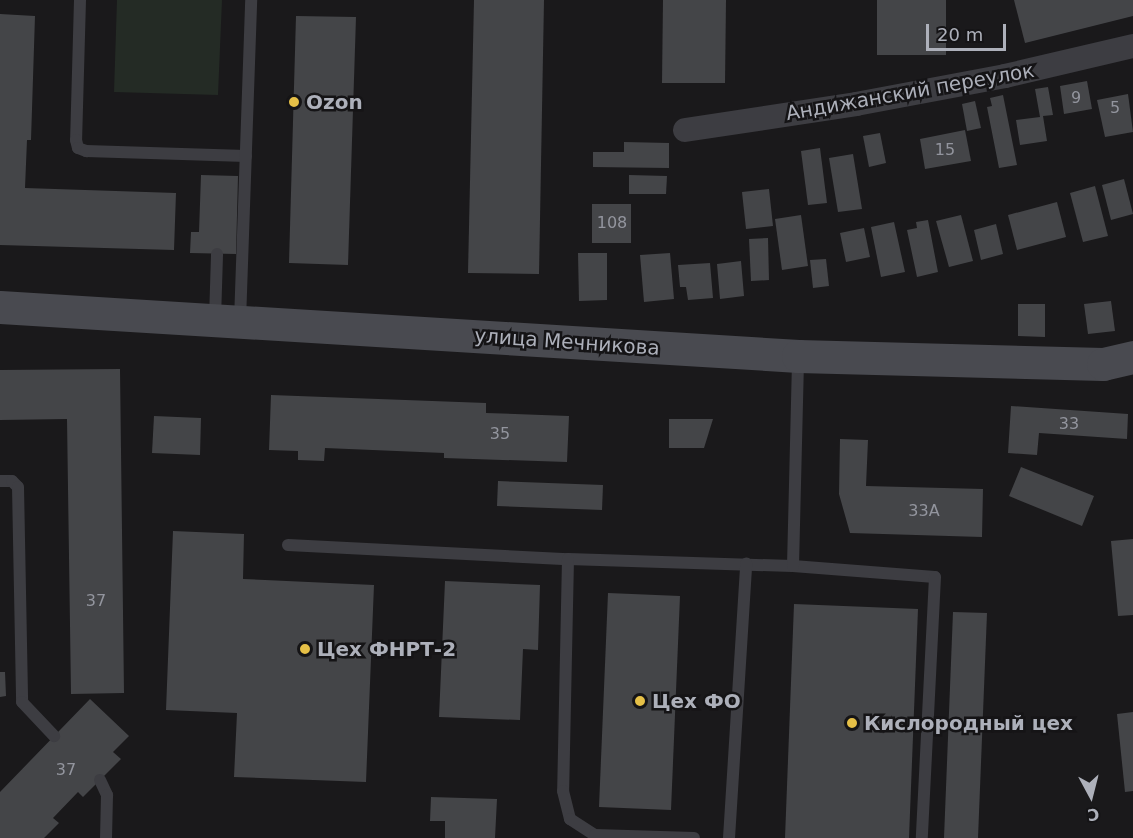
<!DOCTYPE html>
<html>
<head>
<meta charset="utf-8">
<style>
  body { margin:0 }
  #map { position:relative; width:1133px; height:838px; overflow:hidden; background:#1a191b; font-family:"DejaVu Sans",sans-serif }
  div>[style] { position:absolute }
  .green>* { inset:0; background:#242b25 }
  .building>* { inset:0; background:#444548 }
  .service>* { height:12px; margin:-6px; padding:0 6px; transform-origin:6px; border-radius:6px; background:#3d3d42 }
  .minor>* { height:24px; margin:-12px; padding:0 12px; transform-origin:12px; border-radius:12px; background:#3d3d42 }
  .secondary>* { height:33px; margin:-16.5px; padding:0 16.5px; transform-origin:16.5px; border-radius:16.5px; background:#494a50 }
  .dots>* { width:16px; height:16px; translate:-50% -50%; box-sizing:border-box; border:3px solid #151416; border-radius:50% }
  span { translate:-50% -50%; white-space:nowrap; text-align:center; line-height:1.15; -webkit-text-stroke:5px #151416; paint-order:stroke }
  .number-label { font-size:16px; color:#93959e }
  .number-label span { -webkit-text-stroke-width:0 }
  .street-label { font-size:20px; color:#adb0ba }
  .poi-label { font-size:20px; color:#adb0ba; font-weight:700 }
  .left { translate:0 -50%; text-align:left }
  .north { position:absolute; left:1061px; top:766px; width:60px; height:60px; -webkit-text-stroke:4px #151416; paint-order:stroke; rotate:173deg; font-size:16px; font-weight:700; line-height:24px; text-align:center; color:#adb0ba }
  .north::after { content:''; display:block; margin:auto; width:21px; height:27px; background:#adb0ba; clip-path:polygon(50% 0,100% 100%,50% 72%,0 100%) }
  .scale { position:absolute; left:926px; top:24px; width:80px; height:27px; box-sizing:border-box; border:3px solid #adb0ba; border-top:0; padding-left:8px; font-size:18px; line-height:21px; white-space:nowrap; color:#adb0ba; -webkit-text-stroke:4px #151416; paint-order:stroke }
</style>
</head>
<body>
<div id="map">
  <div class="green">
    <i style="clip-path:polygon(117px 0,222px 0,218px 95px,114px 92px)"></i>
  </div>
  <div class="building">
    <i style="clip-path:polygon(474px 0,544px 0,539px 274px,468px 273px)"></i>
    <i style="clip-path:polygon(663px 0,726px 0,725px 83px,662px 83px)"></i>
    <i style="clip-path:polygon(877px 0,946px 0,946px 55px,877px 55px)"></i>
    <i style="clip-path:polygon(1014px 0,1133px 0,1133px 16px,1025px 43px)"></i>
    <i style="clip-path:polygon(0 14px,35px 16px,31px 140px,27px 140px,25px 188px,176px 193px,174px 250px,0 245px)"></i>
    <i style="clip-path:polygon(296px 16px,356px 17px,348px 265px,289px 263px)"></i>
    <i style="clip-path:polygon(1087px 81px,1092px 109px,1064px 114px,1060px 86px)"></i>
    <i style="clip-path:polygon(1048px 87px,1053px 115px,1043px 116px,1047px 141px,1020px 145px,1016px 120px,1040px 117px,1035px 89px)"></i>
    <i style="clip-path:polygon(1128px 94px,1133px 132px,1105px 137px,1097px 100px)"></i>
    <i style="clip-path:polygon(1003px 95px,1017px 165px,999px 168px,987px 107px,992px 106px,990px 98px)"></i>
    <i style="clip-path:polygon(975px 101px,981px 128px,967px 131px,962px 104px)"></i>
    <i style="clip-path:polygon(965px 130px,971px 161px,925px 169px,920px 139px)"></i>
    <i style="clip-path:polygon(880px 133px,886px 163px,869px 167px,863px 136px)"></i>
    <i style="clip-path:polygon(624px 142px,669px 143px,669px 168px,593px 167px,593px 152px,624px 152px)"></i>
    <i style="clip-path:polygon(820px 148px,827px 203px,808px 205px,801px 151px)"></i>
    <i style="clip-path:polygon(853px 154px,862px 209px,838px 212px,829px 158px)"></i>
    <i style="clip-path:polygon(201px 175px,238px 176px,236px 254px,190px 253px,191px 232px,199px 232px)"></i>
    <i style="clip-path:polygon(629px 175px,667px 176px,666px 194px,629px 194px)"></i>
    <i style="clip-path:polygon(1124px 179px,1133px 214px,1111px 220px,1102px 185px)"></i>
    <i style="clip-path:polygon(1095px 186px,1108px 236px,1083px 242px,1070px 193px)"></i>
    <i style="clip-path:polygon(769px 189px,773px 226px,746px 229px,742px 192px)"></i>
    <i style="clip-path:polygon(1057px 202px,1066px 237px,1017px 250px,1008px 215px)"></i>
    <i style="clip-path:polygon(592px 204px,631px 204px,631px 243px,592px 243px)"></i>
    <i style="clip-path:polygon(801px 215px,808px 266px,782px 270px,775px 219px)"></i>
    <i style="clip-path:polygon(961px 215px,973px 261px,949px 267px,936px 221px)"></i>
    <i style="clip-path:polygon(928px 220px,938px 272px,917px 277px,907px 230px,917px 228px,916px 222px)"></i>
    <i style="clip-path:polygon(894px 222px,905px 272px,881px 277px,871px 227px)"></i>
    <i style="clip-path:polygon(996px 224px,1003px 254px,981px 260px,974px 230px)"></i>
    <i style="clip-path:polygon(864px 228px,870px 257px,846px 262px,840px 233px)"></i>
    <i style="clip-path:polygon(768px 238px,769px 280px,751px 281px,749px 239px)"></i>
    <i style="clip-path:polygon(578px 253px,607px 253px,607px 300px,579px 301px)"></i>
    <i style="clip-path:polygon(670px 253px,674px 299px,644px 302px,640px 255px)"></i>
    <i style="clip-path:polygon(826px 259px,829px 286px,813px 288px,810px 260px)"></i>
    <i style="clip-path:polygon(741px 261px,744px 296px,720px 299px,717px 264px)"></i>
    <i style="clip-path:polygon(710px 263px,713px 298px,688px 300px,686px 287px,680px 287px,678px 265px)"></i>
    <i style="clip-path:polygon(1111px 301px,1115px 331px,1088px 334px,1084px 304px)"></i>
    <i style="clip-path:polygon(1018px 304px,1045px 304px,1045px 337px,1018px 336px)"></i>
    <i style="clip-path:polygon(120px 369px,124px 693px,71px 694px,67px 419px,0 420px,0 370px)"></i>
    <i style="clip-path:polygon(271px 395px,486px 403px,486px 413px,569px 416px,567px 462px,444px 458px,444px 453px,325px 448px,324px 461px,298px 460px,298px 451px,269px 450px)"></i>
    <i style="clip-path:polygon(1011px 406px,1128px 414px,1127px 439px,1039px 433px,1037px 455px,1008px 453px)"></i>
    <i style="clip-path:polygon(154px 416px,201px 418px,200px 455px,152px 453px)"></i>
    <i style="clip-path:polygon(669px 419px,713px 419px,704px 448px,669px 448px)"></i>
    <i style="clip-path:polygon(840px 439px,868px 440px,866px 486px,983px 489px,982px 537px,850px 533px,839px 494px)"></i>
    <i style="clip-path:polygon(1021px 467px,1094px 496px,1082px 526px,1009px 496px)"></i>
    <i style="clip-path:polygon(498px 481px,603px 485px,602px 510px,497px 506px)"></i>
    <i style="clip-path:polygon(173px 531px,244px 534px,243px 579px,374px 585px,366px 782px,234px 777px,237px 713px,166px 710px)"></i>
    <i style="clip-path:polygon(1133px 539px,1133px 615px,1118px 616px,1111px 541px)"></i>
    <i style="clip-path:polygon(445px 581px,540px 585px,538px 650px,523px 649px,520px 720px,439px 717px)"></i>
    <i style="clip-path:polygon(608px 593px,680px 596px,671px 810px,599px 807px)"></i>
    <i style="clip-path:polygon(794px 604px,918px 609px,909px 838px,785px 838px)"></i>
    <i style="clip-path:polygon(953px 612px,987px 613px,978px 838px,944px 838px)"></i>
    <i style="clip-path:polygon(0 672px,5px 672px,6px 696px,0 697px)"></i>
    <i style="clip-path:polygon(90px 699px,129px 736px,113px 752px,121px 759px,83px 797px,78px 792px,53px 818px,59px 823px,44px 838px,0 838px,0 792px)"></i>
    <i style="clip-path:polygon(1133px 712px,1133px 791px,1125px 792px,1117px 714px)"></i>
    <i style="clip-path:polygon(431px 797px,497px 799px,495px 838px,445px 838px,445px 821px,430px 821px)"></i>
  </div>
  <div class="service">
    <i style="left:80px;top:0;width:140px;rotate:91.6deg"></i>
    <i style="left:76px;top:140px;width:8px;rotate:76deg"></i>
    <i style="left:78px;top:148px;width:9px;rotate:21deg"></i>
    <i style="left:86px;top:151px;width:160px;rotate:1.8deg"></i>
    <i style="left:215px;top:319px;width:65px;rotate:-88.2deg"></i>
    <i style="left:240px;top:321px;width:321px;rotate:-88deg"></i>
    <i style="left:0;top:481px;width:12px"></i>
    <i style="left:12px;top:481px;width:8px;rotate:45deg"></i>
    <i style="left:18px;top:487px;width:215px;rotate:88.9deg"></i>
    <i style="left:22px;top:702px;width:47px;rotate:46.7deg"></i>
    <i style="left:288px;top:545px;width:280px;rotate:2.9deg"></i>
    <i style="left:568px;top:559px;width:225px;rotate:1.8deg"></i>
    <i style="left:793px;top:566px;width:142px;rotate:4.4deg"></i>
    <i style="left:935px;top:577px;width:261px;rotate:92.9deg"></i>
    <i style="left:568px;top:559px;width:232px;rotate:91.2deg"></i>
    <i style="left:563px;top:791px;width:29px;rotate:76deg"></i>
    <i style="left:570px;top:819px;width:30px;rotate:33deg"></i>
    <i style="left:595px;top:835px;width:99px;rotate:1.7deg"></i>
    <i style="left:793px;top:566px;width:208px;rotate:-88.6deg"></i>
    <i style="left:100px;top:780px;width:17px;rotate:65deg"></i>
    <i style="left:107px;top:795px;width:43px;rotate:91.3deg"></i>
    <i style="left:729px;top:838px;width:275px;rotate:-86.4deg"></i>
  </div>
  <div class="minor">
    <i style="left:685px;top:130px;width:173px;rotate:-8.6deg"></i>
    <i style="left:856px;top:104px;width:152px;rotate:-10.6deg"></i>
    <i style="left:1005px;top:76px;width:131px;rotate:-13.2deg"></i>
  </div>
  <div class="secondary">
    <i style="left:0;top:307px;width:800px;rotate:3.51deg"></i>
    <i style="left:798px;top:356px;width:305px;rotate:1.5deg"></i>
    <i style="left:1103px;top:364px;width:31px;rotate:-13deg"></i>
  </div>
  <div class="dots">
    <i style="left:294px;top:102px;background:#e6c047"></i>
    <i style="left:305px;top:649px;background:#e6c047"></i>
    <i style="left:640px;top:701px;background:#e6c047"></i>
    <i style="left:852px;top:723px;background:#e6c047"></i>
  </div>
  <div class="number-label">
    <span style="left:1076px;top:98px">9</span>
    <span style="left:1115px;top:108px">5</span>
    <span style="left:945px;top:150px">15</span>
    <span style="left:612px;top:223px">108</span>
    <span style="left:1069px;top:424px">33</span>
    <span style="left:500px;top:434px">35</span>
    <span style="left:924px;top:511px">33А</span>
    <span style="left:96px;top:601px">37</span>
    <span style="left:66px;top:770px">37</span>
  </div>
  <div class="street-label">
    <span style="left:910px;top:92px;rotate:-10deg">Андижанский переулок</span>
    <span style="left:567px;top:342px;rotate:4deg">улица Мечникова</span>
  </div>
  <div class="poi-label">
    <span class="left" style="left:306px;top:102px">Ozon</span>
    <span class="left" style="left:317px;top:649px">Цех ФНРТ-2</span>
    <span class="left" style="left:652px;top:701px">Цех ФО</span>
    <span class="left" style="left:864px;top:723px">Кислородный цех</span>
  </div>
  <div class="north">С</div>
  <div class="scale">20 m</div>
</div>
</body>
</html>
